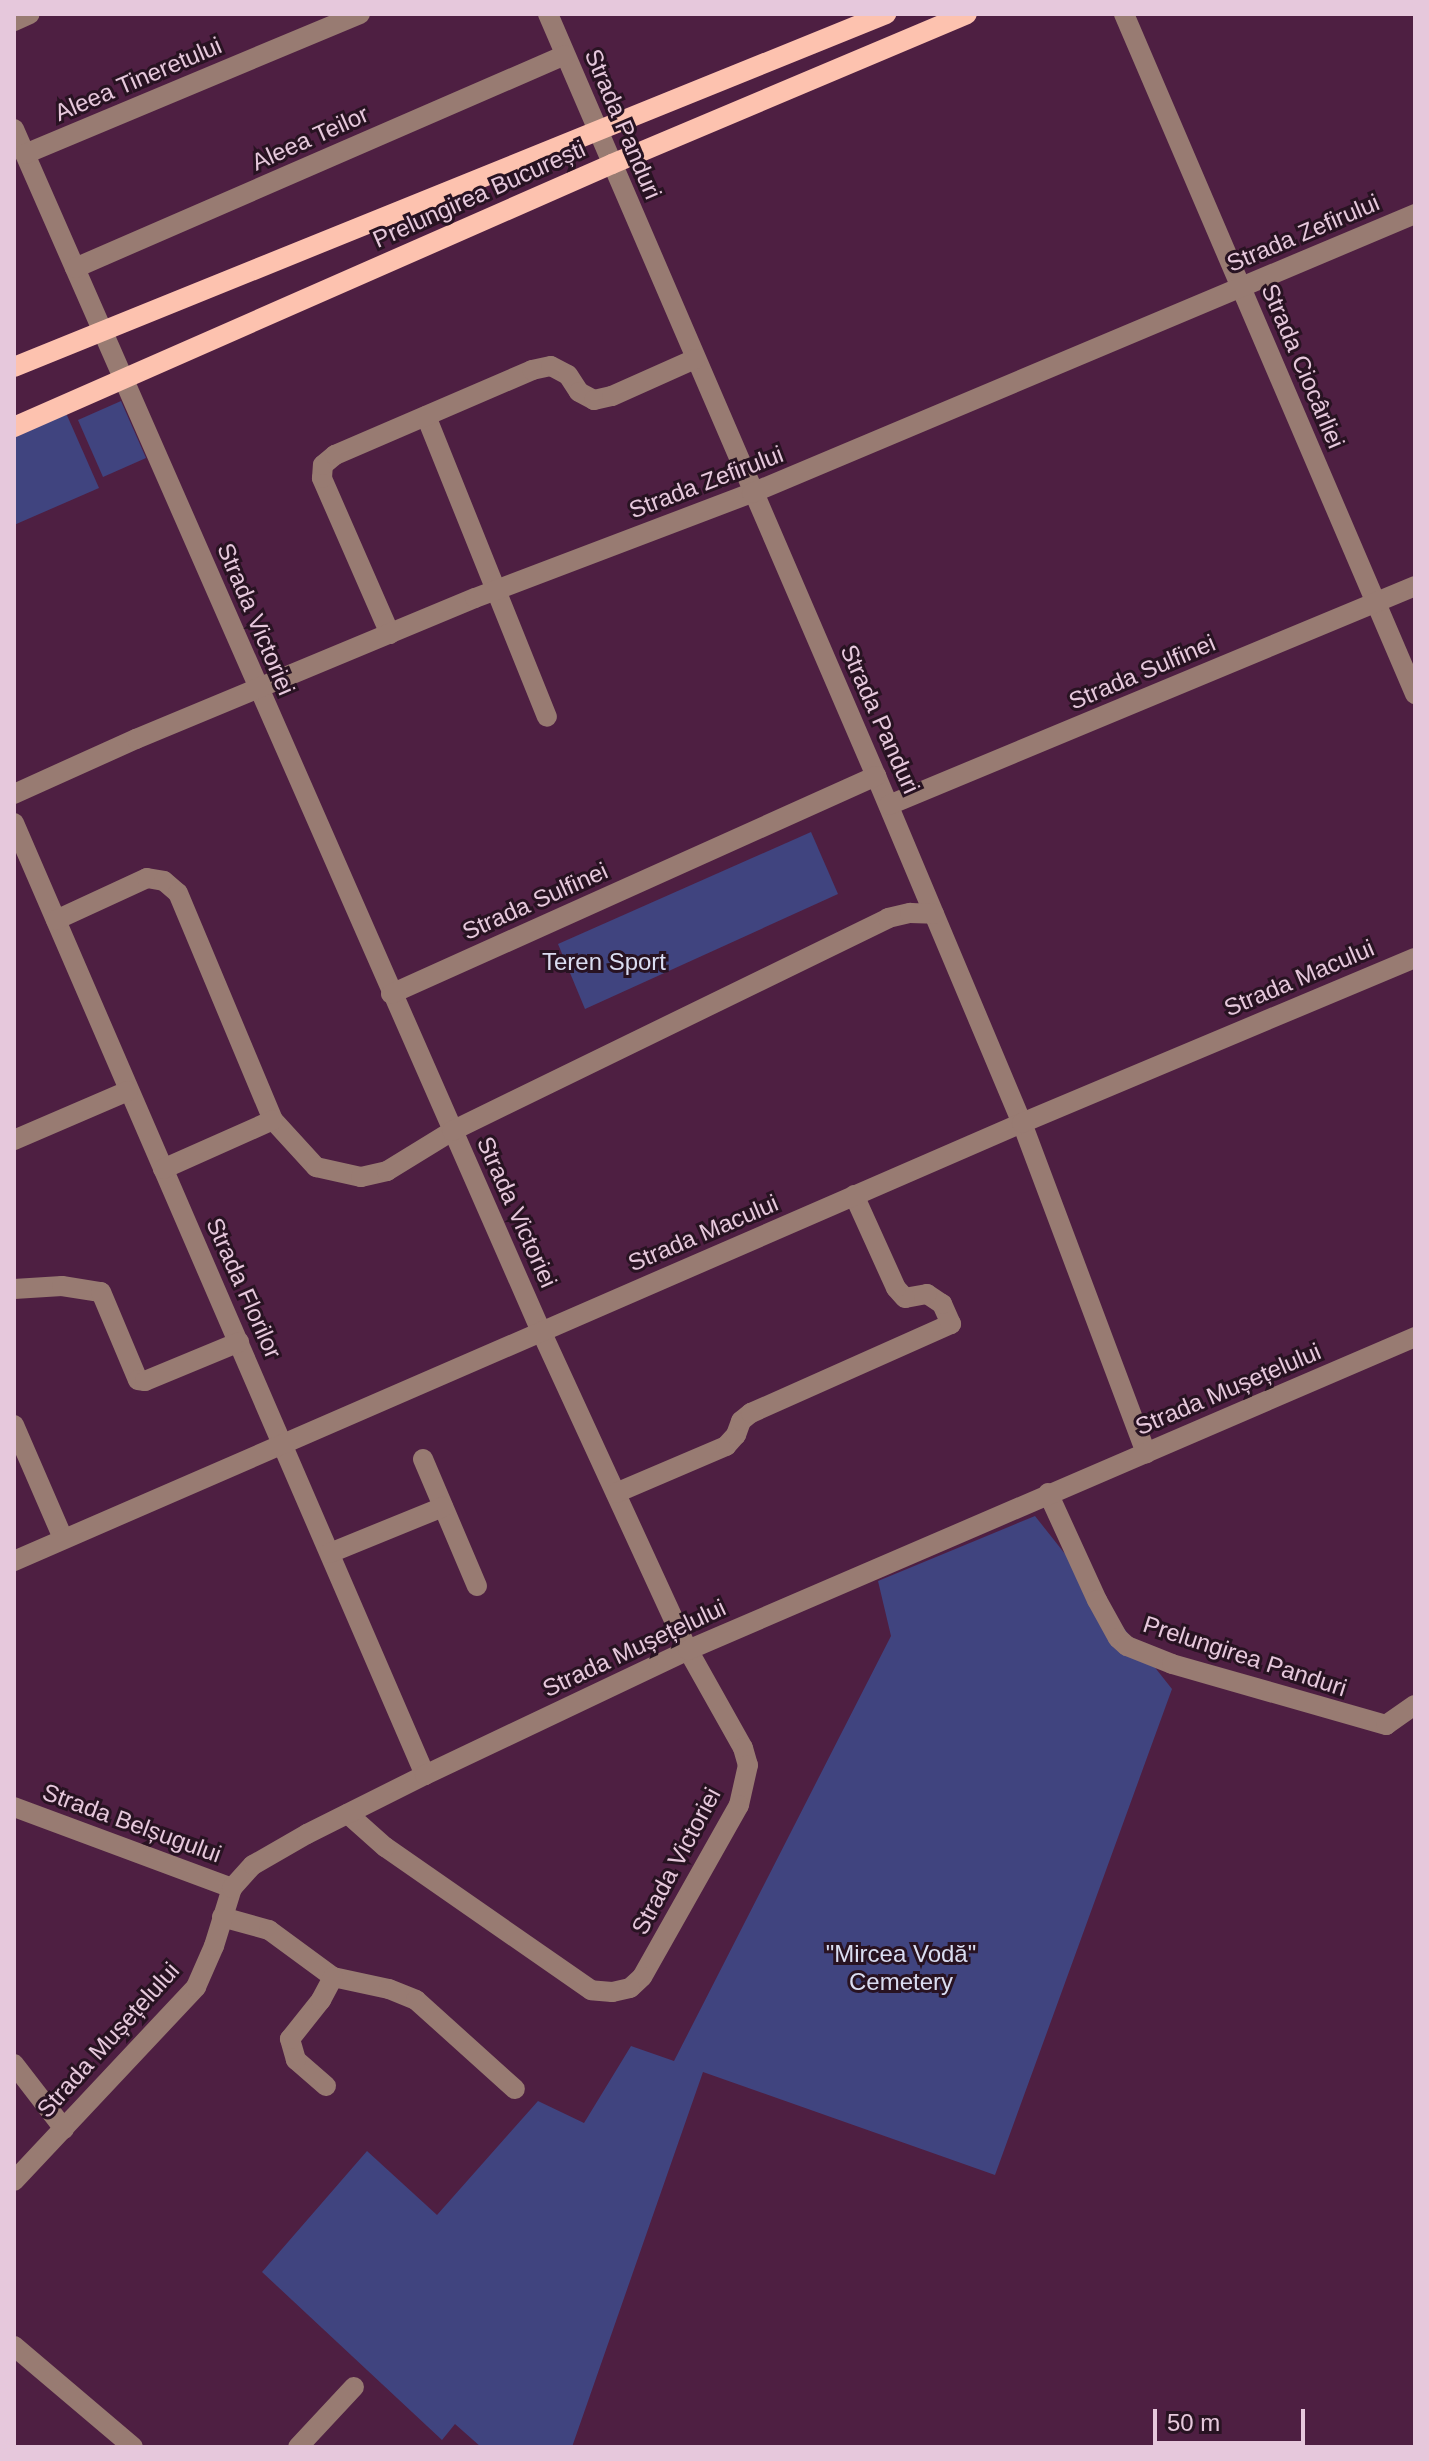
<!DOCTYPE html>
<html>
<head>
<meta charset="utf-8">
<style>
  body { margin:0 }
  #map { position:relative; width:1429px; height:2461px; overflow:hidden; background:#4e1f42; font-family:Arial,sans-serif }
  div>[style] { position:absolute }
  .green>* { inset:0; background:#40447f }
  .minor>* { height:20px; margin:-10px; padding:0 10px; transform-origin:10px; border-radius:10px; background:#987b72 }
  .major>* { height:20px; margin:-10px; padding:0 10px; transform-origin:10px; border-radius:10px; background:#fdc2af }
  span { translate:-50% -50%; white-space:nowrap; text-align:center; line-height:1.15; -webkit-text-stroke:6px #281322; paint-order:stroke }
  .street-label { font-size:24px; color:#e6c8dc }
  .park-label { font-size:24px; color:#daddf1 }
  .frame { position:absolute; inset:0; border:16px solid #e6c8dc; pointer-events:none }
  .scale { position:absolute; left:1153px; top:2409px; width:152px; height:36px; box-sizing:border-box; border:4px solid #e6c8dc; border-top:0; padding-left:10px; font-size:24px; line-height:28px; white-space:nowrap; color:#e6c8dc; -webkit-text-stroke:6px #281322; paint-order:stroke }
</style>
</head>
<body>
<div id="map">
  <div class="green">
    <i style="clip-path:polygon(121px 401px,146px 458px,103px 477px,78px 420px)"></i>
    <i style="clip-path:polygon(66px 413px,99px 488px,14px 525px,14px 436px)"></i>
    <i style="clip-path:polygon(811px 832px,838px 894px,585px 1009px,558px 944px)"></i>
    <i style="clip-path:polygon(1035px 1516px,1172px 1689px,995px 2175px,703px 2072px,572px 2447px,481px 2447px,455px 2424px,442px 2440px,262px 2272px,367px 2151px,437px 2215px,538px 2101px,584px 2123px,631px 2046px,674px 2061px,891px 1636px,878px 1581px)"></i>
  </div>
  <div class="minor">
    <i style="left:548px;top:14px;width:830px;rotate:66.71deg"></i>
    <i style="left:876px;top:776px;width:376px;rotate:67.2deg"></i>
    <i style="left:1022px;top:1123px;width:353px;rotate:69.4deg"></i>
    <i style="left:1124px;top:14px;width:740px;rotate:66.83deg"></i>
    <i style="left:14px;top:21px;width:17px;rotate:-24deg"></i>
    <i style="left:14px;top:129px;width:1312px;rotate:66.33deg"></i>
    <i style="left:541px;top:1331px;width:351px;rotate:65.3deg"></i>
    <i style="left:688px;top:1650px;width:112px;rotate:60.7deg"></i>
    <i style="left:743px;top:1748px;width:18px;rotate:74deg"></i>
    <i style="left:748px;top:1765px;width:41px;rotate:102.7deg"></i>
    <i style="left:739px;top:1805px;width:197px;rotate:119.4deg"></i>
    <i style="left:642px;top:1977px;width:16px;rotate:137deg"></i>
    <i style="left:630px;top:1988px;width:18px;rotate:167deg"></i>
    <i style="left:612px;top:1992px;width:21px;rotate:-175deg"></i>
    <i style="left:591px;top:1990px;width:251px;rotate:-145.2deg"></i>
    <i style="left:385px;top:1847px;width:50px;rotate:-138.3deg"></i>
    <i style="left:25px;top:154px;width:363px;rotate:-22.7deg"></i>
    <i style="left:75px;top:268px;width:534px;rotate:-23.49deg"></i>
    <i style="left:426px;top:416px;width:324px;rotate:68.1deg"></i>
    <i style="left:390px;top:634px;width:170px;rotate:-113.6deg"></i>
    <i style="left:322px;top:478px;width:13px;rotate:-86deg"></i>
    <i style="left:323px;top:465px;width:16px;rotate:-40deg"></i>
    <i style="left:335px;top:455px;width:215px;rotate:-23.3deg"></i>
    <i style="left:532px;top:370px;width:19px;rotate:-12deg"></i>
    <i style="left:551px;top:366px;width:19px;rotate:28deg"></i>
    <i style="left:568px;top:375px;width:20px;rotate:57deg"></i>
    <i style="left:579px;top:392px;width:17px;rotate:28deg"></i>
    <i style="left:594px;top:400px;width:18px;rotate:-13deg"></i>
    <i style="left:612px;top:396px;width:91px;rotate:-24deg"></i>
    <i style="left:14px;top:794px;width:134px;rotate:-24.3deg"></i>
    <i style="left:136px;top:739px;width:367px;rotate:-22.6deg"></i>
    <i style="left:475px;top:598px;width:296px;rotate:-20.8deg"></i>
    <i style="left:752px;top:493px;width:719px;rotate:-22.82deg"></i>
    <i style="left:889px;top:805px;width:570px;rotate:-22.6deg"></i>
    <i style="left:14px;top:823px;width:1037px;rotate:66.65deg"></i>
    <i style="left:56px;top:920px;width:100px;rotate:-24.8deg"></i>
    <i style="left:147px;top:878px;width:17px;rotate:10deg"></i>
    <i style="left:164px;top:881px;width:18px;rotate:41deg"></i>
    <i style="left:178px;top:893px;width:246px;rotate:67.3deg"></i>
    <i style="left:273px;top:1120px;width:64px;rotate:47.5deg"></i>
    <i style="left:316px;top:1167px;width:46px;rotate:12.5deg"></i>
    <i style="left:361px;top:1177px;width:27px;rotate:-13deg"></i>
    <i style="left:387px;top:1171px;width:76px;rotate:-31.6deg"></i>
    <i style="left:452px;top:1131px;width:485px;rotate:-26deg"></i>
    <i style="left:888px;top:918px;width:23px;rotate:-13deg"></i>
    <i style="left:910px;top:913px;width:24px;rotate:2deg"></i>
    <i style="left:391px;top:994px;width:532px;rotate:-24.2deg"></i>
    <i style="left:14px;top:1140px;width:124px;rotate:-23.3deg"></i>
    <i style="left:163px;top:1169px;width:120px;rotate:-24deg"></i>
    <i style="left:14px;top:1289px;width:48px;rotate:-3.6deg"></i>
    <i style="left:62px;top:1286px;width:39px;rotate:9deg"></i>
    <i style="left:101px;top:1292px;width:95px;rotate:67.2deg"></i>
    <i style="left:138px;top:1380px;width:7px;rotate:8deg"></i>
    <i style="left:145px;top:1381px;width:102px;rotate:-22.5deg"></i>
    <i style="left:14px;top:1425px;width:123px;rotate:66.6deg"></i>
    <i style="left:423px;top:1459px;width:138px;rotate:67deg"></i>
    <i style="left:616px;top:1493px;width:120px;rotate:-23.1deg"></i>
    <i style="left:726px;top:1446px;width:15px;rotate:-48deg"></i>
    <i style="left:736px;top:1435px;width:15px;rotate:-70deg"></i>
    <i style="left:741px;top:1421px;width:13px;rotate:-39deg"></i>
    <i style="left:751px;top:1413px;width:219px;rotate:-24deg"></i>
    <i style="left:951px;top:1324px;width:22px;rotate:-114deg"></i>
    <i style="left:942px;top:1304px;width:18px;rotate:-146deg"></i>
    <i style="left:927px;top:1294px;width:22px;rotate:170deg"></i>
    <i style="left:905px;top:1298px;width:13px;rotate:-132deg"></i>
    <i style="left:896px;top:1288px;width:102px;rotate:-114.3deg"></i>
    <i style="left:1048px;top:1493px;width:118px;rotate:65.4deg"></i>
    <i style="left:1097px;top:1600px;width:43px;rotate:61.1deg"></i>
    <i style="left:1118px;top:1638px;width:12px;rotate:42deg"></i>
    <i style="left:1127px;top:1646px;width:48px;rotate:21.8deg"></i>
    <i style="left:1172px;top:1664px;width:223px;rotate:15.9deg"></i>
    <i style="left:1386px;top:1725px;width:35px;rotate:-35deg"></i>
    <i style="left:330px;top:1553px;width:122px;rotate:-22.2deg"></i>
    <i style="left:14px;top:1561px;width:1099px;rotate:-23.49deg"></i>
    <i style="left:1022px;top:1123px;width:426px;rotate:-22.8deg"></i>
    <i style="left:14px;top:1807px;width:233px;rotate:20.4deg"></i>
    <i style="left:222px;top:1917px;width:49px;rotate:15.5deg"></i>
    <i style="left:269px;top:1930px;width:79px;rotate:36.3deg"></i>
    <i style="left:333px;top:1977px;width:57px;rotate:12.1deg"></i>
    <i style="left:389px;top:1989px;width:29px;rotate:22deg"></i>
    <i style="left:416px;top:2000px;width:133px;rotate:42deg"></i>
    <i style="left:14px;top:2064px;width:82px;rotate:52.4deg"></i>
    <i style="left:326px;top:2086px;width:40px;rotate:-139deg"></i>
    <i style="left:296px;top:2060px;width:22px;rotate:-106deg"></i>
    <i style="left:290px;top:2039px;width:50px;rotate:-51.5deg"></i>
    <i style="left:321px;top:2000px;width:26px;rotate:-62deg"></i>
    <i style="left:14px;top:2181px;width:266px;rotate:-46.8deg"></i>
    <i style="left:196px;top:1987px;width:45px;rotate:-66.3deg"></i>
    <i style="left:214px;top:1946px;width:61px;rotate:-72.8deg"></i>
    <i style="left:232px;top:1888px;width:31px;rotate:-48deg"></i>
    <i style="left:253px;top:1865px;width:62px;rotate:-29.9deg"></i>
    <i style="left:307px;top:1834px;width:132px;rotate:-26.6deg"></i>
    <i style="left:425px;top:1775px;width:291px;rotate:-25.4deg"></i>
    <i style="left:688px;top:1650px;width:792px;rotate:-23.29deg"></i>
    <i style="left:14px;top:2346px;width:156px;rotate:40.3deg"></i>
    <i style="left:298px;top:2447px;width:82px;rotate:-47deg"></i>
  </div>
  <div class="major">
    <i style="left:14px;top:367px;width:941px;rotate:-22.04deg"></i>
    <i style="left:14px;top:427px;width:653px;rotate:-23.74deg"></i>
    <i style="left:612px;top:164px;width:385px;rotate:-22.9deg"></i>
  </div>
  <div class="street-label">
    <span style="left:138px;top:79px;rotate:-23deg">Aleea Tineretului</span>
    <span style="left:623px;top:124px;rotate:67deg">Strada Panduri</span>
    <span style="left:310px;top:138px;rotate:-24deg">Aleea Teilor</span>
    <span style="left:479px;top:194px;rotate:-24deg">Prelungirea București</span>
    <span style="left:1303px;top:233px;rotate:-23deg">Strada Zefirului</span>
    <span style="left:1303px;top:366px;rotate:67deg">Strada Ciocârliei</span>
    <span style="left:706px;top:482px;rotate:-21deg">Strada Zefirului</span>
    <span style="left:256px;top:619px;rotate:67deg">Strada Victoriei</span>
    <span style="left:1142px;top:672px;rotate:-23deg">Strada Sulfinei</span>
    <span style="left:880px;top:719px;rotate:66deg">Strada Panduri</span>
    <span style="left:535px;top:901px;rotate:-24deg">Strada Sulfinei</span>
    <span style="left:1299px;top:978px;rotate:-23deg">Strada Macului</span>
    <span style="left:517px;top:1212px;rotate:66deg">Strada Victoriei</span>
    <span style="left:703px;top:1233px;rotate:-23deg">Strada Macului</span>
    <span style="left:244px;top:1288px;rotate:66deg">Strada Florilor</span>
    <span style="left:1228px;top:1389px;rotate:-23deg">Strada Mușețelului</span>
    <span style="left:634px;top:1648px;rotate:-25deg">Strada Mușețelului</span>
    <span style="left:1245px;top:1656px;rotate:18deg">Prelungirea Panduri</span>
    <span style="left:132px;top:1823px;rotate:20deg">Strada Belșugului</span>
    <span style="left:676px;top:1861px;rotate:-62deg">Strada Victoriei</span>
    <span style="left:108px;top:2040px;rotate:-48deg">Strada Mușețelului</span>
  </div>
  <div class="park-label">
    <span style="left:604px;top:962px">Teren Sport</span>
    <span style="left:901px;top:1968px">"Mircea Vodă"<br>Cemetery</span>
  </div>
  <div class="frame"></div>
  <div class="scale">50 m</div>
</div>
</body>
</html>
